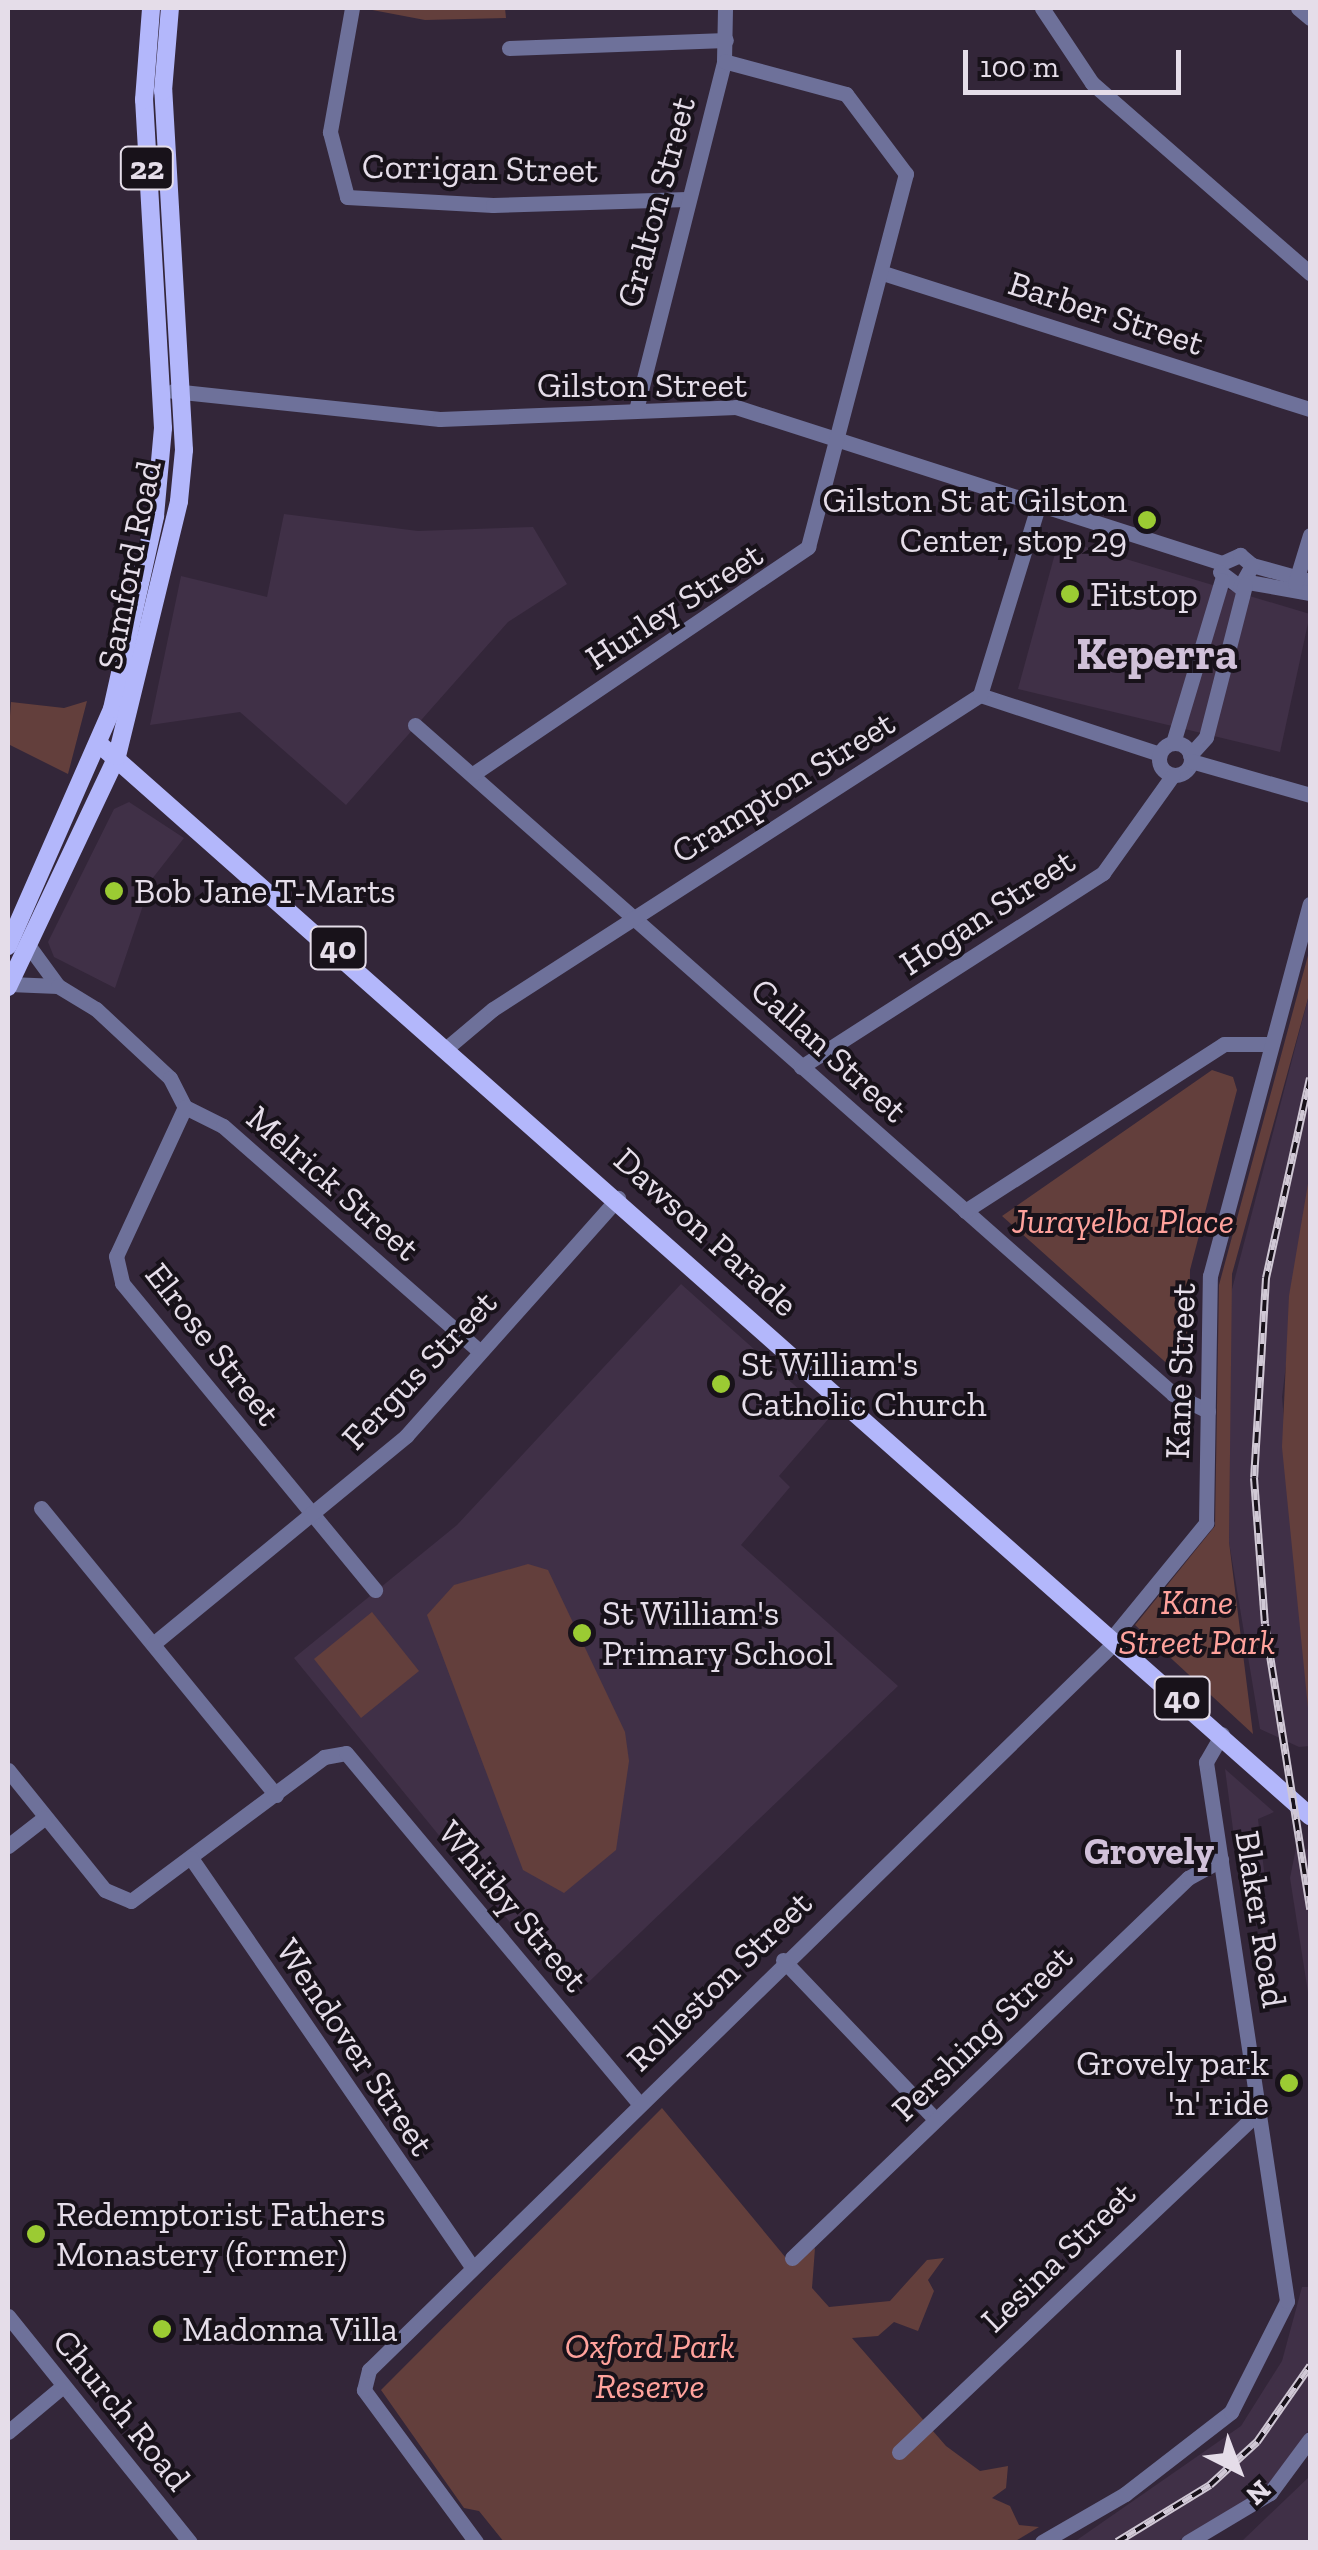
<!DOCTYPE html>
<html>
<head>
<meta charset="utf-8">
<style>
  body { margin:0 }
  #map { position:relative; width:1318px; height:2550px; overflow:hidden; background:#332639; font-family:"Zilla Slab",serif }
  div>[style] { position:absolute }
  .built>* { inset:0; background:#403047 }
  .green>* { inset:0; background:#633f3c }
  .minor>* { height:15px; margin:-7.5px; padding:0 7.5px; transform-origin:7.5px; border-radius:7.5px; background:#6e719a }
  .minor>.ring { margin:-7.5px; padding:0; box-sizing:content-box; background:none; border:15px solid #6e719a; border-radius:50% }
  .major>* { height:18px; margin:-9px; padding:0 9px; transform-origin:9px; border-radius:9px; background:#b3b7fb }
  .rail>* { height:8px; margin-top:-4px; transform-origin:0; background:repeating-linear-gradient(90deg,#18121a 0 11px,#d0c8d5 0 22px); box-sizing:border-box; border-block:2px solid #d0c8d5 }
  .dots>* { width:28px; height:28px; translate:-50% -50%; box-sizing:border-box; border:5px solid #18121a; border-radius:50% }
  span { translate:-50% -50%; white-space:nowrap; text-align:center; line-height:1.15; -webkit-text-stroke:8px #18121a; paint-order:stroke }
  .shield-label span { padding:2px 8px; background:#18121a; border:2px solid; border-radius:8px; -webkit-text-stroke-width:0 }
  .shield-label { font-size:32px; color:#e5dde9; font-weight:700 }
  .street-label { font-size:35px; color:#e5dde9 }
  .poi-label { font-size:35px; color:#e5dde9 }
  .right { translate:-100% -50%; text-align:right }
  .left { translate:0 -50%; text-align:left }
  .park-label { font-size:35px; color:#ffa29c; font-style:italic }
  .neighbourhood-label { font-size:38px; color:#d1c1d9; font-weight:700 }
  .district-label { font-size:45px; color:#d1c1d9; font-weight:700 }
  .frame { position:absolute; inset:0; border:10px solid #e5dde9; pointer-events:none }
  .north { position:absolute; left:1188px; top:2420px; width:100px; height:100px; -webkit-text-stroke:8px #18121a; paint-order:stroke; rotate:138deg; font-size:28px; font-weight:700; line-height:40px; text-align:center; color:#e5dde9 }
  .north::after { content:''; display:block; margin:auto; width:35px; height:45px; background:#e5dde9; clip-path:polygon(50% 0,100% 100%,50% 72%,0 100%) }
  .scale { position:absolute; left:963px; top:50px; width:218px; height:45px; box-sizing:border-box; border:5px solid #e5dde9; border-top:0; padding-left:12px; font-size:30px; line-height:35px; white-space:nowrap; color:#e5dde9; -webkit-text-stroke:8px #18121a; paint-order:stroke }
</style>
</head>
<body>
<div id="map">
  <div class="built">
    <i style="clip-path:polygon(284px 514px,418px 531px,533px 527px,567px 584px,508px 622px,346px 805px,240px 712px,150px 725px,181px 576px,267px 597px)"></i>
    <i style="clip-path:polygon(1059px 539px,1310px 614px,1280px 752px,1018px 689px)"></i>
    <i style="clip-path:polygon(129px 802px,184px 838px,152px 879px,115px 988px,54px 957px,48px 942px,114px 809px)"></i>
    <i style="clip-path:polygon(1310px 991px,1310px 1172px,1282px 1397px,1310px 1728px,1310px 1746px,1299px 1747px,1260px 1729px,1229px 1542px,1231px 1293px)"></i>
    <i style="clip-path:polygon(681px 1284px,830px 1417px,779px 1476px,790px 1487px,741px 1545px,898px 1686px,572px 1998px,294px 1658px,457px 1525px)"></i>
    <i style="clip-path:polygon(1225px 1769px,1274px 1812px,1258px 1819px,1265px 1879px,1240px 1882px)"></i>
    <i style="clip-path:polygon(1296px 1848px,1310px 1850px,1310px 2005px,1290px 1878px)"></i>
    <i style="clip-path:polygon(1302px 2287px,1310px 2287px,1310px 2428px,1266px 2490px,1176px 2542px,1074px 2542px,1241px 2426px,1282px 2361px)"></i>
    <i style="clip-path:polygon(1310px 2476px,1310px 2542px,1241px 2542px)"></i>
  </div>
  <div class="green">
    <i style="clip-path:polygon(505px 8px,506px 18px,425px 20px,367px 9px)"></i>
    <i style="clip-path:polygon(87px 701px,68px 774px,8px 744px,11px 702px,64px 708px)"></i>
    <i style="clip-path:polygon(1310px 948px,1310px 991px,1232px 1274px,1229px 1542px,1253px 1734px,1135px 1625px,1215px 1526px,1219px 1285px)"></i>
    <i style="clip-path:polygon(1212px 1070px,1233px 1077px,1237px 1090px,1190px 1270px,1189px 1355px,1172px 1368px,1002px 1216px)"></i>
    <i style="clip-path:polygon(1310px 1172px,1310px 1728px,1282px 1447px,1289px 1296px)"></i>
    <i style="clip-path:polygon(528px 1564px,548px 1570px,625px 1732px,629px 1761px,616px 1850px,564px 1893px,523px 1870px,427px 1615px,454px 1585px)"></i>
    <i style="clip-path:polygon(372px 1612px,419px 1671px,361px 1718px,314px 1659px)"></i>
    <i style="clip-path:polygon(662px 2108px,791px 2264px,815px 2248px,812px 2288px,829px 2307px,890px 2301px,927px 2260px,944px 2258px,928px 2280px,934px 2291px,918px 2331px,894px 2322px,878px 2336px,852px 2338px,946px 2446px,980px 2471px,1008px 2466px,1006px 2488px,992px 2498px,1010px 2506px,1019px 2525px,1039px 2527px,1014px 2542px,504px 2542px,479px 2511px,464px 2508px,381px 2390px)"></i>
  </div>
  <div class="minor">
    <i style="left:352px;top:8px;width:126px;rotate:100.1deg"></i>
    <i style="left:330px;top:132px;width:67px;rotate:75.3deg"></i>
    <i style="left:347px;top:197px;width:146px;rotate:3.1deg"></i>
    <i style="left:493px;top:205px;width:194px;rotate:-1.8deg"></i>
    <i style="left:1042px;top:8px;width:90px;rotate:56.3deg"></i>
    <i style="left:1092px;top:83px;width:289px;rotate:41.1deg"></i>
    <i style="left:1298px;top:8px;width:16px;rotate:40deg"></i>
    <i style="left:509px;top:48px;width:217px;rotate:-2.1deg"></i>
    <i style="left:883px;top:273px;width:448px;rotate:17.7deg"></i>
    <i style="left:173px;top:391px;width:268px;rotate:6deg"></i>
    <i style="left:440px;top:419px;width:296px;rotate:-2.3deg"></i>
    <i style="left:736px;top:407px;width:510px;rotate:17.8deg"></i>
    <i style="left:636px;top:410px;width:360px;rotate:-75.8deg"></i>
    <i style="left:724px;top:61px;width:53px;rotate:-88.9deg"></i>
    <i style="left:1222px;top:563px;width:20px;rotate:-24deg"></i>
    <i style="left:1240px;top:555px;width:16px;rotate:40deg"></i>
    <i style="left:1252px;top:565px;width:60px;rotate:15.4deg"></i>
    <i style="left:1220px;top:572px;width:25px;rotate:37deg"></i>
    <i style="left:1240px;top:587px;width:25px;rotate:-61deg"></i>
    <i style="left:1248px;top:582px;width:63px;rotate:10.1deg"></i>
    <i style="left:1295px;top:584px;width:51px;rotate:-73deg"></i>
    <i style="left:980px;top:695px;width:188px;rotate:18.2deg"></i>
    <i style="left:415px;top:725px;width:1011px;rotate:41.43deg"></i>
    <i style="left:1173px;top:1394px;width:39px;rotate:26deg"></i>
    <i class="ring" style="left:1159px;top:743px;width:17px;height:17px"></i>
    <i style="left:1173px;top:743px;width:170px;rotate:-73.3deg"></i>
    <i style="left:1190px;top:755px;width:24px;rotate:-48deg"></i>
    <i style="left:1206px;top:737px;width:157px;rotate:-75.6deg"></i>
    <i style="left:1191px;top:761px;width:124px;rotate:15.9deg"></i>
    <i style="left:473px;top:774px;width:405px;rotate:-34.1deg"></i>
    <i style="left:808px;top:547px;width:386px;rotate:-75.3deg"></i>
    <i style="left:906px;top:174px;width:100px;rotate:-126.9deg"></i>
    <i style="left:846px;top:94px;width:126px;rotate:-164.9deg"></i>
    <i style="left:28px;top:945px;width:51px;rotate:53.8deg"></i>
    <i style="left:9px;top:984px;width:49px;rotate:2.3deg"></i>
    <i style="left:58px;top:986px;width:44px;rotate:31.2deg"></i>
    <i style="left:96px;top:1009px;width:101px;rotate:43deg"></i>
    <i style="left:170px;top:1078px;width:33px;rotate:63deg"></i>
    <i style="left:185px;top:1107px;width:42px;rotate:26.6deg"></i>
    <i style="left:223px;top:1126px;width:342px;rotate:41.3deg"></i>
    <i style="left:449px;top:1046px;width:57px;rotate:-40.1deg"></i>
    <i style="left:493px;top:1009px;width:579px;rotate:-32.81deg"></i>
    <i style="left:980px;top:695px;width:204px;rotate:-72.9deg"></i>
    <i style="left:801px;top:1067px;width:359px;rotate:-32.7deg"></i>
    <i style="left:1103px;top:873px;width:120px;rotate:-54.5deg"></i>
    <i style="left:185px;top:1107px;width:164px;rotate:114.8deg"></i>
    <i style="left:116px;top:1256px;width:28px;rotate:77deg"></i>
    <i style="left:122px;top:1283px;width:398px;rotate:50.5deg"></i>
    <i style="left:965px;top:1211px;width:308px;rotate:-32.8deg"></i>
    <i style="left:1224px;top:1044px;width:46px"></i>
    <i style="left:41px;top:1508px;width:371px;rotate:50.7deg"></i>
    <i style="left:1112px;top:1638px;width:149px;rotate:-50.7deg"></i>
    <i style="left:1206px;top:1523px;width:247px;rotate:-89.1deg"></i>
    <i style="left:1210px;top:1276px;width:385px;rotate:-75deg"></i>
    <i style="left:153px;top:1644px;width:328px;rotate:-39.4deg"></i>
    <i style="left:406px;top:1436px;width:319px;rotate:-48.3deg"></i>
    <i style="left:8px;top:1770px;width:154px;rotate:51.1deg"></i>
    <i style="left:105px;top:1890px;width:28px;rotate:23deg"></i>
    <i style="left:131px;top:1901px;width:241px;rotate:-36.7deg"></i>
    <i style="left:324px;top:1757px;width:22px;rotate:-10deg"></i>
    <i style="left:346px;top:1753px;width:454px;rotate:50.1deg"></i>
    <i style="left:8px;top:1846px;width:46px;rotate:-37.9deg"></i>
    <i style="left:191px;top:1858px;width:496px;rotate:55.5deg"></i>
    <i style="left:783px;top:1960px;width:220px;rotate:46.3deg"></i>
    <i style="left:792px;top:2258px;width:549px;rotate:-43.82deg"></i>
    <i style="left:1188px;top:1878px;width:38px;rotate:-29deg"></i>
    <i style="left:8px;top:2316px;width:290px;rotate:51.2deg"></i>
    <i style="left:8px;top:2432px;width:72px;rotate:-39.9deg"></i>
    <i style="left:899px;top:2452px;width:498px;rotate:-43.4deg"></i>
    <i style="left:476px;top:2542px;width:189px;rotate:-126.4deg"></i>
    <i style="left:364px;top:2390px;width:21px;rotate:-76deg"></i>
    <i style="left:369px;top:2370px;width:1044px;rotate:-44.3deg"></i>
    <i style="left:1042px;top:2542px;width:96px;rotate:-30deg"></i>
    <i style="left:1125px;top:2494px;width:134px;rotate:-37.7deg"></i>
    <i style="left:1231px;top:2412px;width:124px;rotate:-63.2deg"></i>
    <i style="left:1287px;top:2301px;width:545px;rotate:-98.55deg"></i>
    <i style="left:1206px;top:1762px;width:32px;rotate:-60deg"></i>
    <i style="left:1188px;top:2542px;width:96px;rotate:-30.9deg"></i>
    <i style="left:1270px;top:2493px;width:67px;rotate:-53.5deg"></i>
  </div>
  <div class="major">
    <i style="left:98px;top:743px;width:1619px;rotate:41.52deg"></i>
    <i style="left:8px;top:946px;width:259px;rotate:-66.3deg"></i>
    <i style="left:112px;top:709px;width:198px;rotate:-77.4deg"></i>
    <i style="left:155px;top:516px;width:88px;rotate:-84.8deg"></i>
    <i style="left:163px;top:428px;width:329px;rotate:-93.3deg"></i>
    <i style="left:144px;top:100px;width:92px;rotate:-85.6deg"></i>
    <i style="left:8px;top:987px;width:255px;rotate:-64.7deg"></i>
    <i style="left:117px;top:756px;width:262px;rotate:-76.3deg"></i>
    <i style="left:179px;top:501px;width:51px;rotate:-84.4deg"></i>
    <i style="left:184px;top:450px;width:360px;rotate:-93.3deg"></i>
    <i style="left:163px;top:91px;width:83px;rotate:-85.2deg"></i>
  </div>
  <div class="rail">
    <i style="left:1310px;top:1078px;width:205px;rotate:102.4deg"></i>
    <i style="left:1266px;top:1278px;width:200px;rotate:93.4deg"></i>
    <i style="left:1254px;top:1478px;width:146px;rotate:85.7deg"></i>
    <i style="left:1265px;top:1624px;width:289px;rotate:81deg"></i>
    <i style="left:1117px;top:2542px;width:109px;rotate:-31.5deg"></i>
    <i style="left:1210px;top:2485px;width:64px;rotate:-42.5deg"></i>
    <i style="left:1257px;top:2442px;width:93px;rotate:-55.1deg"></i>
  </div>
  <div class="dots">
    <i style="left:1147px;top:520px;background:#9bcb33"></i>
    <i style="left:1070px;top:594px;background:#9bcb33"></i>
    <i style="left:114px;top:891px;background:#9bcb33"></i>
    <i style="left:721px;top:1384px;background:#9bcb33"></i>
    <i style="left:582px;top:1633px;background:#9bcb33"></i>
    <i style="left:1289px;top:2083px;background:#9bcb33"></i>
    <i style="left:36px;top:2234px;background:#9bcb33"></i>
    <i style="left:162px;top:2329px;background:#9bcb33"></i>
  </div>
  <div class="shield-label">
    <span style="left:147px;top:168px">22</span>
    <span style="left:338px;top:948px">40</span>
    <span style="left:1182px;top:1698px">40</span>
  </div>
  <div class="street-label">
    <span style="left:480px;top:168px;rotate:1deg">Corrigan Street</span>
    <span style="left:656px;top:202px;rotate:-75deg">Gralton Street</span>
    <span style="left:1106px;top:313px;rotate:18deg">Barber Street</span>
    <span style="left:642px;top:385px">Gilston Street</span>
    <span style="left:129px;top:565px;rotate:-79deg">Samford Road</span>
    <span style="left:674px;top:606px;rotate:-33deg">Hurley Street</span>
    <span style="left:783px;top:787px;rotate:-32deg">Crampton Street</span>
    <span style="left:987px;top:912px;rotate:-33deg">Hogan Street</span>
    <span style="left:829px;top:1050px;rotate:42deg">Callan Street</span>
    <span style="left:333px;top:1183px;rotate:41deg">Melrick Street</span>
    <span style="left:706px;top:1232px;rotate:42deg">Dawson Parade</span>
    <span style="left:213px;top:1344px;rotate:52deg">Elrose Street</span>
    <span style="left:419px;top:1370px;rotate:-46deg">Fergus Street</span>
    <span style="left:1180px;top:1371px;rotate:-88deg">Kane Street</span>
    <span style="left:513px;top:1906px;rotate:50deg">Whitby Street</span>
    <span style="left:1261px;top:1919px;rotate:81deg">Blaker Road</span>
    <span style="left:719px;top:1981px;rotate:-44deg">Rolleston Street</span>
    <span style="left:982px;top:2033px;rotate:-44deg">Pershing Street</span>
    <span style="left:355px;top:2047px;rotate:56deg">Wendover Street</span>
    <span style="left:1058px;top:2257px;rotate:-44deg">Lesina Street</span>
    <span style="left:122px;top:2410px;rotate:51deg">Church Road</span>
  </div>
  <div class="poi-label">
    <span class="right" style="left:1127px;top:520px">Gilston St at Gilston<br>Center, stop 29</span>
    <span class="left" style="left:1090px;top:594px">Fitstop</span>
    <span class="left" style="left:134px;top:891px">Bob Jane T-Marts</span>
    <span class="left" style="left:741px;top:1384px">St William's<br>Catholic Church</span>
    <span class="left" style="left:602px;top:1633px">St William's<br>Primary School</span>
    <span class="right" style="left:1269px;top:2083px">Grovely park<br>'n' ride</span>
    <span class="left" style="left:56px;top:2234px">Redemptorist Fathers<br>Monastery (former)</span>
    <span class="left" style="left:182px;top:2329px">Madonna Villa</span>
  </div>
  <div class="park-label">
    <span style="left:1123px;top:1221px">Jurayelba Place</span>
    <span style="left:1197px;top:1622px">Kane<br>Street Park</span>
    <span style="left:650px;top:2366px">Oxford Park<br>Reserve</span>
  </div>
  <div class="neighbourhood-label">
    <span style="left:1149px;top:1852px">Grovely</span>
  </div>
  <div class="district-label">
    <span style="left:1157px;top:655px">Keperra</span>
  </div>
  <div class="frame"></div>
  <div class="north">N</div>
  <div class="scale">100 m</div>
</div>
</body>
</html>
